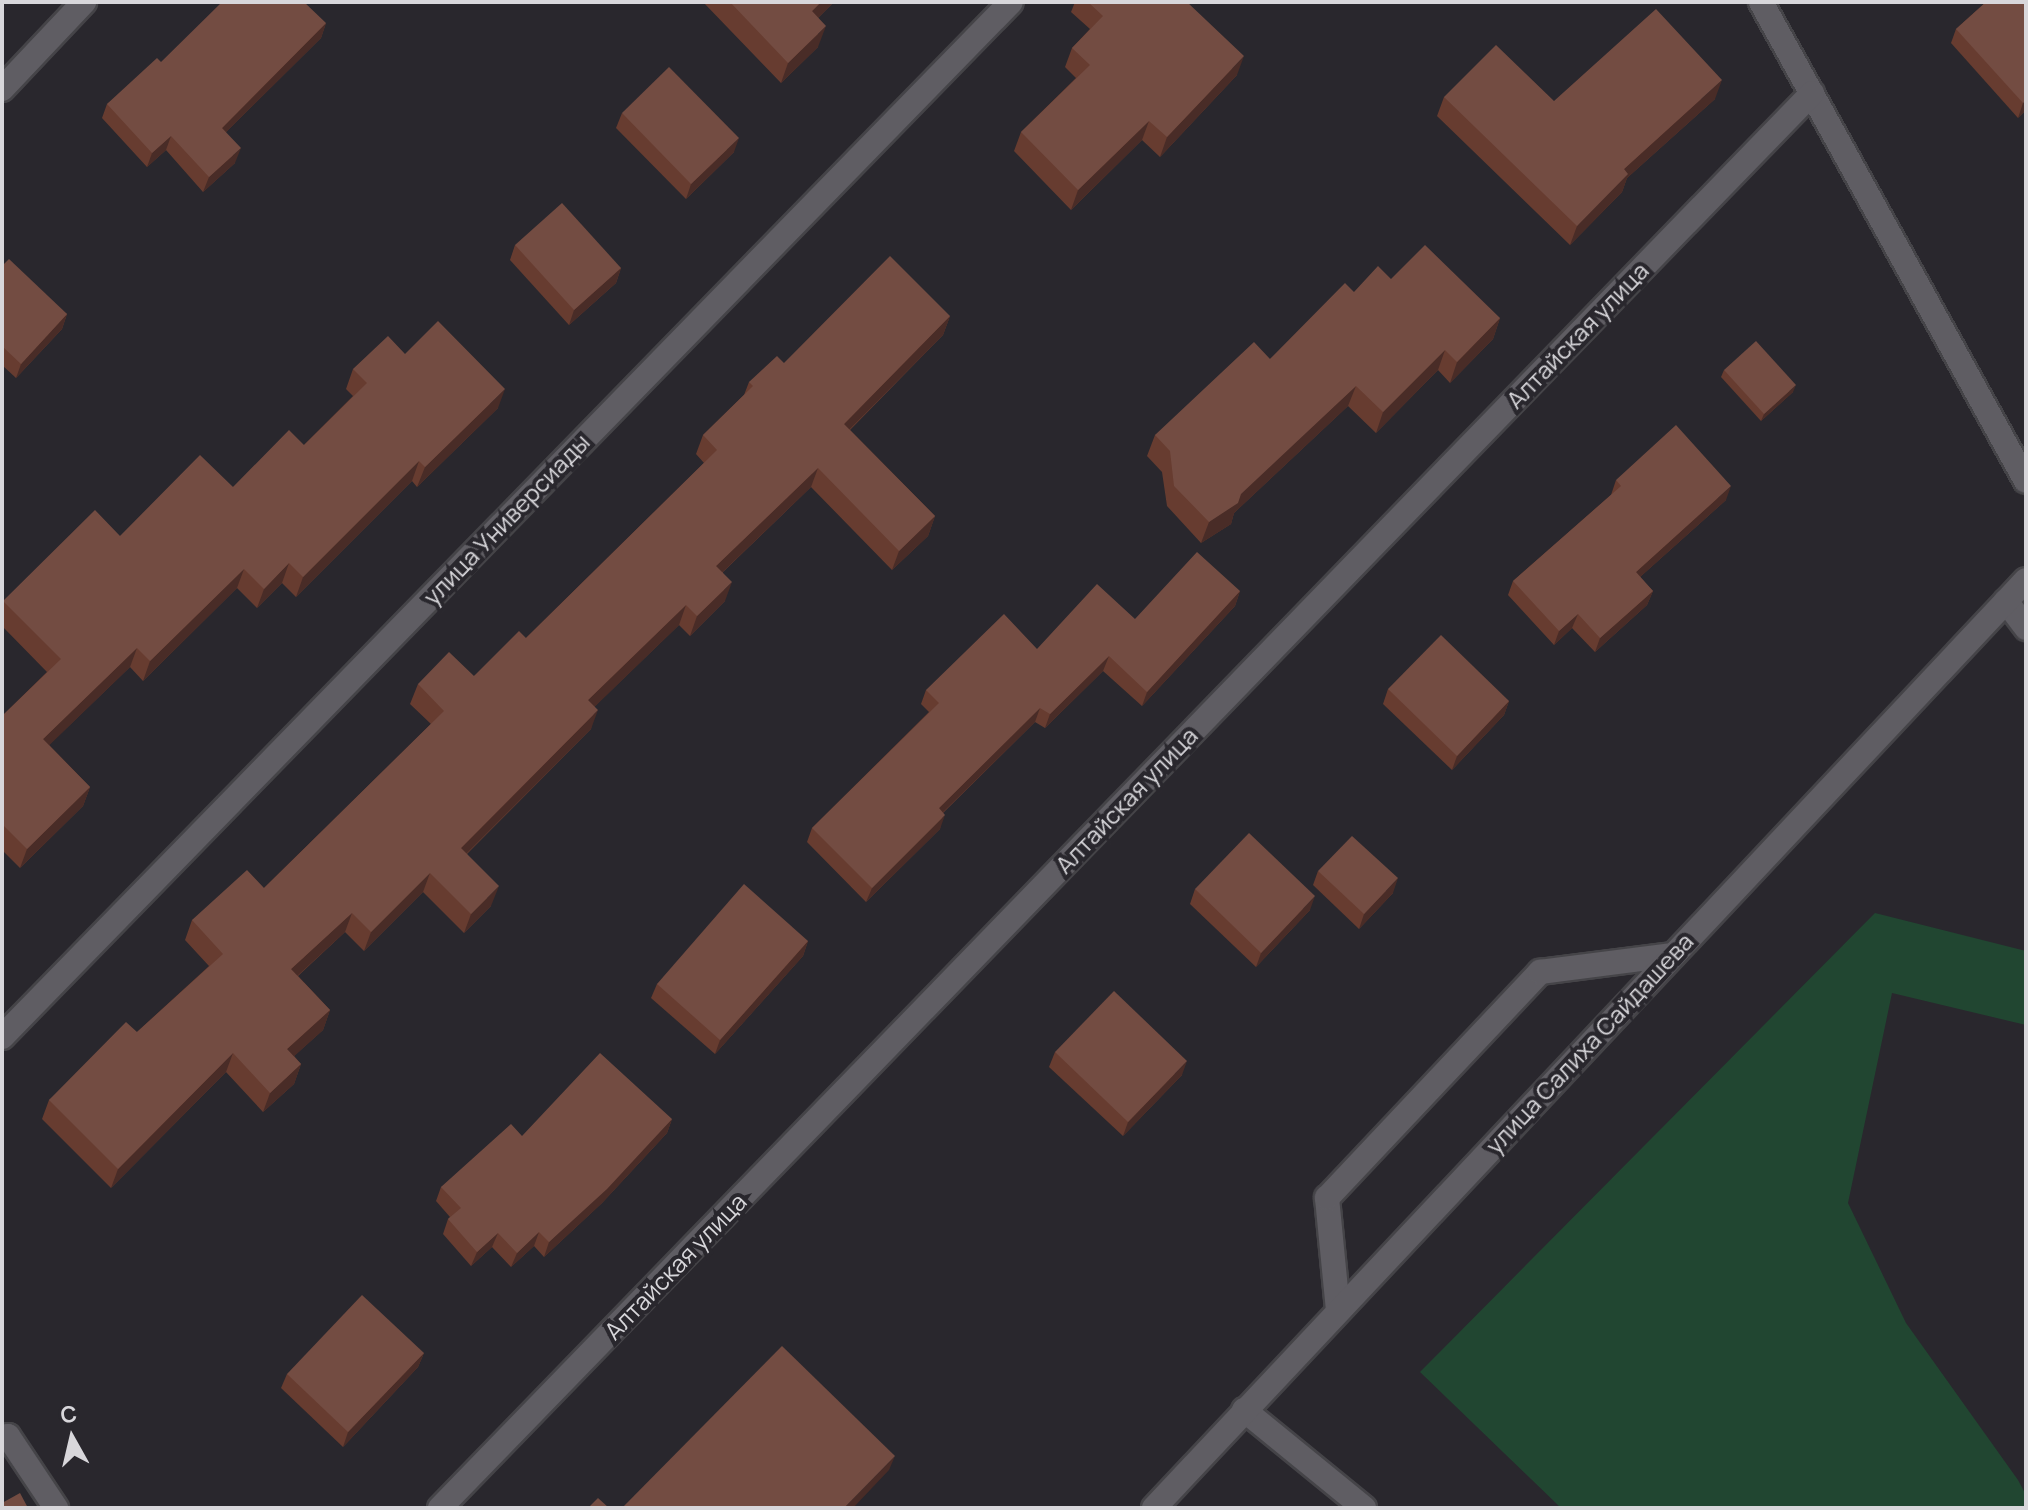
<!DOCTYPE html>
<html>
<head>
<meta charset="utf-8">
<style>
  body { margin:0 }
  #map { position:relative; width:2028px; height:1510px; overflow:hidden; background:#29272d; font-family:Manrope,sans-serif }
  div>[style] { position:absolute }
  .green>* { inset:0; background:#214631 }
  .roads { filter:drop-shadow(2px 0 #454448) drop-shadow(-2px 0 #454448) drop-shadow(0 2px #454448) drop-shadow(0 -2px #454448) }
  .minor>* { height:24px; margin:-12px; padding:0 12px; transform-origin:12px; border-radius:12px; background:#5f5d63 }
  .wall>* { inset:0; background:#673c30 }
  .shaded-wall>* { inset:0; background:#492c27 }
  .building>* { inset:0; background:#734c42 }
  span { translate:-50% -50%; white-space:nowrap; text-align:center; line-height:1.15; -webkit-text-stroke:8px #29272d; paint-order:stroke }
  .street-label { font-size:24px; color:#d8d7db }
  .frame { position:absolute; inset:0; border:4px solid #d8d7db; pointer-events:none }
  .north { position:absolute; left:32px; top:1398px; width:80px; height:80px; -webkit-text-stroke:6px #29272d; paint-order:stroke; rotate:352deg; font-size:22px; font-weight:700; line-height:32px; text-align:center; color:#d8d7db }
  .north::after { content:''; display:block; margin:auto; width:28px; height:36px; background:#d8d7db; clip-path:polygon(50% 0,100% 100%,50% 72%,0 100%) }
</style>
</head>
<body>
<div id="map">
  <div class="green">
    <i style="clip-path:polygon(1875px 913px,2026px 951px,2026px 1025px,1892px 993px,1848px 1203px,1906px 1323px,2018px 1480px,2026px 1495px,2026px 1508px,1561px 1508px,1420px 1372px)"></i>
  </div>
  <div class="roads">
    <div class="minor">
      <i style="left:1761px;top:2px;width:547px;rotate:61.05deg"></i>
      <i style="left:2px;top:89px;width:120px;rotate:-46.7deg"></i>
      <i style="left:2006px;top:601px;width:34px;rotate:53deg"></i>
      <i style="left:2px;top:1037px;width:1445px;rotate:-45.73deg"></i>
      <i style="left:1338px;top:1310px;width:113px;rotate:-95.6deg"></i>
      <i style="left:1327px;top:1198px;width:311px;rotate:-46.7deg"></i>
      <i style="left:1540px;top:972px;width:134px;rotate:-7.3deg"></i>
      <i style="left:1244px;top:1410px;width:155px;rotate:39.2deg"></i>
      <i style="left:2px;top:1437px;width:6px;rotate:-9deg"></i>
      <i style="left:8px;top:1436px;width:87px;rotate:56.3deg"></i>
      <i style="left:440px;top:1508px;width:1971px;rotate:-45.88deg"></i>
      <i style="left:1154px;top:1508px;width:1273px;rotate:-46.78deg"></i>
    </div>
  </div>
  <div class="wall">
    <i style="clip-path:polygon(703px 2px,834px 2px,818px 18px,818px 47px,781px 83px)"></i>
    <i style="clip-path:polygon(1075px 2px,1187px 2px,1237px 75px,1160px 157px,1142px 140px,1071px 210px,1014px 151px,1021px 132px,1076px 78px,1065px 67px,1072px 48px,1090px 29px,1071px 12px)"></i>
    <i style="clip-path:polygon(1986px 2px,2026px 110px,2018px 118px,1951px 43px,1956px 29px)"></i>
    <i style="clip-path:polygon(326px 23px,321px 38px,226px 132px,235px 163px,203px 192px,166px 150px,147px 167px,102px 118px,107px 104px,161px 62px)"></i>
    <i style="clip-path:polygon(1444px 97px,1554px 101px,1715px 99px,1627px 178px,1622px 192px,1570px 245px,1437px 116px)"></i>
    <i style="clip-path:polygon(622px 113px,734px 152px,686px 199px,616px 128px)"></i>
    <i style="clip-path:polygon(515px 245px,621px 268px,616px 283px,569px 325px,510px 260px)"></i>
    <i style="clip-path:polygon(2px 266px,67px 314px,62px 329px,16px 378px,2px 365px)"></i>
    <i style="clip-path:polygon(1391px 279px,1500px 318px,1493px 339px,1450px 383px,1438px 370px,1376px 433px,1348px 406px,1234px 513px,1231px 524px,1201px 543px,1167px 506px,1162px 472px,1147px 456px,1155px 435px,1270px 359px,1354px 292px)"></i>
    <i style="clip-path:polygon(950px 316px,943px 335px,850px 430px,935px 516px,928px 536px,892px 570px,811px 487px,723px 572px,725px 601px,690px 636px,679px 625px,595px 706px,591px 729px,467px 854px,491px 906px,464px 933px,423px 892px,364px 951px,345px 932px,298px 976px,330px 1010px,323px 1030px,294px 1056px,301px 1064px,294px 1084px,263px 1112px,226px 1072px,111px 1188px,42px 1119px,49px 1100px,137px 1032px,209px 966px,185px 940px,192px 920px,264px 888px,431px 724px,410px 704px,418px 684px,474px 676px,526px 638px,704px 463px,696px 454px,703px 435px,744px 395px,749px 382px,784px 363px)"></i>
    <i style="clip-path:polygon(405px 354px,498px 408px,417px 487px,412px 481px,296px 597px,282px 583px,257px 608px,237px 588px,143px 681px,130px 667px,49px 745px,90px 787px,83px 806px,20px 868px,2px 850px,2px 716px,47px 672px,2px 626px,2px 604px,3px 601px,120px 536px,233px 487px,304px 445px,353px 396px,346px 389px,353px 369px)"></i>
    <i style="clip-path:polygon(1724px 370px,1793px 392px,1761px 421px,1721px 377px)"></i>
    <i style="clip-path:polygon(1616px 480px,1726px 500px,1640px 577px,1653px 591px,1647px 605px,1595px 652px,1572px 628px,1554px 645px,1508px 595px,1513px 581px,1611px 495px)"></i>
    <i style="clip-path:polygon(1240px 591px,1235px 606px,1142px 706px,1103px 671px,1045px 728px,1035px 722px,943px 813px,940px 829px,866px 902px,807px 842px,812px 828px,929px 712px,921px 704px,926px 690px,1037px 649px,1135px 619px)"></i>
    <i style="clip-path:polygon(1388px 689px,1509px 701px,1504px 715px,1452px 770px,1383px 704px)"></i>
    <i style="clip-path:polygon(1318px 871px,1393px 893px,1359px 929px,1313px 885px)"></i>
    <i style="clip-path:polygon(1195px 889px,1310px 910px,1256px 967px,1190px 904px)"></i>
    <i style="clip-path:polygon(808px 941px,803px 956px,715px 1054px,651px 998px,657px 984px)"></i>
    <i style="clip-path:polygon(1055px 1052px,1182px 1075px,1123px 1136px,1049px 1067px)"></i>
    <i style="clip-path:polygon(672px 1119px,667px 1133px,602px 1203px,544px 1257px,534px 1246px,511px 1267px,492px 1247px,471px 1266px,443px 1234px,448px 1219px,450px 1217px,436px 1201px,441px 1187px,522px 1136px)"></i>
    <i style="clip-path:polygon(424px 1353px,418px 1367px,343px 1447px,281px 1388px,287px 1374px)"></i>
  </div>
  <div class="shaded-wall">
    <i style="clip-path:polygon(821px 2px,834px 2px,804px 32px,812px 11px)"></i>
    <i style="clip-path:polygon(326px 23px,321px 38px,216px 142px,222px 128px)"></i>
    <i style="clip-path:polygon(826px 26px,818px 47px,781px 83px,788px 63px)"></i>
    <i style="clip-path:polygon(1244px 56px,1237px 75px,1160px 157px,1167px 137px)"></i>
    <i style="clip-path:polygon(1722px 80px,1715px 99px,1627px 178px,1622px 192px,1570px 245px,1577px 226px,1624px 169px)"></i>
    <i style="clip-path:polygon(2026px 101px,2026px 110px,2018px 118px,2023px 103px)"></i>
    <i style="clip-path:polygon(1149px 121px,1142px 140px,1071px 210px,1078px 190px)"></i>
    <i style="clip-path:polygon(171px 136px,166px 150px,147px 167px,152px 153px)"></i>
    <i style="clip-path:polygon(739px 138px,734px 152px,686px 199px,691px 184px)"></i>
    <i style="clip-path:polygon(241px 148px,235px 163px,203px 192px,209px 177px)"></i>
    <i style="clip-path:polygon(621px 268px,616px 283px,569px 325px,574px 310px)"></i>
    <i style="clip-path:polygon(67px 314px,62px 329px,16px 378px,21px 364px)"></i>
    <i style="clip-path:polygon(950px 316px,943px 335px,836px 443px,844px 424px)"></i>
    <i style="clip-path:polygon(1500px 318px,1493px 339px,1450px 383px,1457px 362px)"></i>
    <i style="clip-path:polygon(1445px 350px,1438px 370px,1376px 433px,1383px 412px)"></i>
    <i style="clip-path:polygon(1796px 385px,1793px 392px,1761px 421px,1764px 414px)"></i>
    <i style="clip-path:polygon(1356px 386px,1348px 406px,1234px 513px,1231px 524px,1201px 543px,1209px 522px)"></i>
    <i style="clip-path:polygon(505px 389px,498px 408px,417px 487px,425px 467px)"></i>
    <i style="clip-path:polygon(419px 461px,412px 481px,296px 597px,303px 577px)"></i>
    <i style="clip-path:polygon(818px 468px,811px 487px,709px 585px,716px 566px)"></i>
    <i style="clip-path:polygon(1731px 486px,1726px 500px,1630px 586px,1636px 572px)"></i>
    <i style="clip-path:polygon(935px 516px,928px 536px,892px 570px,899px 551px)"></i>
    <i style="clip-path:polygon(289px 563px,282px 583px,257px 608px,264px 589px)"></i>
    <i style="clip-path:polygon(244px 569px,237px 588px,143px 681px,150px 661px)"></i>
    <i style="clip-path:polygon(732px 582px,725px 601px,690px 636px,697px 616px)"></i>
    <i style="clip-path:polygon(1240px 591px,1235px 606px,1142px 706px,1147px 692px)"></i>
    <i style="clip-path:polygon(1653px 591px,1647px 605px,1595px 652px,1600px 638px)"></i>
    <i style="clip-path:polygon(686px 605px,679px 625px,581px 720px,588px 700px)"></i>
    <i style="clip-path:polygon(1578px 614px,1572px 628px,1554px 645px,1559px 631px)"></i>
    <i style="clip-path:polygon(137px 648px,130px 667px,36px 758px,43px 739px)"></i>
    <i style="clip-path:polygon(1109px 656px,1103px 671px,1045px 728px,1050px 714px)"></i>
    <i style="clip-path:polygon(1509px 701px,1504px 715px,1452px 770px,1457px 756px)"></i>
    <i style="clip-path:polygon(1040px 708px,1035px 722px,933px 822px,939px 808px)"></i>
    <i style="clip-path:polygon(598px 710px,591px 729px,453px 867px,461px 848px)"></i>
    <i style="clip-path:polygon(90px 787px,83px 806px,20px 868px,27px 849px)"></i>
    <i style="clip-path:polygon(945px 815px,940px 829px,866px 902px,872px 888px)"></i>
    <i style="clip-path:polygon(430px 873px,423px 892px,364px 951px,371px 932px)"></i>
    <i style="clip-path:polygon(1398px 878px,1393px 893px,1359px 929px,1364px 914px)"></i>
    <i style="clip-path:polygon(499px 886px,491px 906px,464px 933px,471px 914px)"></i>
    <i style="clip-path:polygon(1315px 896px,1310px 910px,1256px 967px,1261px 953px)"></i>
    <i style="clip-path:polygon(352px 913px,345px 932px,284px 988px,291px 969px)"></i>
    <i style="clip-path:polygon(808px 941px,803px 956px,715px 1054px,720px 1040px)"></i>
    <i style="clip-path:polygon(330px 1010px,323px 1030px,280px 1069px,287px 1049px)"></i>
    <i style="clip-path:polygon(233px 1053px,226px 1072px,111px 1188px,118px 1169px)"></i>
    <i style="clip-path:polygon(1187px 1061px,1182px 1075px,1123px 1136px,1128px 1122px)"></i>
    <i style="clip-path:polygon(301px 1064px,294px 1084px,263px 1112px,270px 1093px)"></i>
    <i style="clip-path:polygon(672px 1119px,667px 1133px,602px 1203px,544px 1257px,549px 1242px)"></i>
    <i style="clip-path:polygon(539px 1232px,534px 1246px,511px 1267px,517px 1253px)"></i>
    <i style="clip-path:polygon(498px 1233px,492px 1247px,471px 1266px,477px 1252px)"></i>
    <i style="clip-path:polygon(424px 1353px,418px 1367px,343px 1447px,348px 1432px)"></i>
    <i style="clip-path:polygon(895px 1456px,889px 1470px,853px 1508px,844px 1508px)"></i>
  </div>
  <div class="building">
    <i style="clip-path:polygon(222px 2px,304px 2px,326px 23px,222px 128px,241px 148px,209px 177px,171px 136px,152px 153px,107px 104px,157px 58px,161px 62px)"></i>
    <i style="clip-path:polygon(730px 2px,821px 2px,812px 11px,826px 26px,788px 63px)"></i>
    <i style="clip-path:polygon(1088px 2px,1187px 2px,1244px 56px,1167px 137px,1149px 121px,1078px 190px,1021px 132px,1090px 65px,1072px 48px,1103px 16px)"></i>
    <i style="clip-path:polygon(1986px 2px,2026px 2px,2026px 101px,2023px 103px,1956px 29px)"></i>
    <i style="clip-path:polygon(1656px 9px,1722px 80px,1624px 169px,1628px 174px,1577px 226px,1444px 97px,1496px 45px,1554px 101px)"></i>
    <i style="clip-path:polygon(669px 67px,739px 138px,691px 184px,622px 113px)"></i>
    <i style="clip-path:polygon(562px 203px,621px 268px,574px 310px,515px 245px)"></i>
    <i style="clip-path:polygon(1425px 245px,1500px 318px,1457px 362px,1445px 350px,1383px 412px,1356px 386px,1241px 494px,1238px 503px,1209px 522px,1174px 486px,1170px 451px,1155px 435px,1254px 342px,1270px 359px,1345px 283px,1354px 292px,1378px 266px,1391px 279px)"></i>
    <i style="clip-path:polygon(890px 256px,950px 316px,844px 424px,935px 516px,899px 551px,818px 468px,716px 566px,732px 582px,697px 616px,686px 605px,588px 700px,598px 710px,461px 848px,499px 886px,471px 914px,430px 873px,371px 932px,352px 913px,291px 969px,330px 1010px,287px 1049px,301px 1064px,270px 1093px,233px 1053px,118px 1169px,49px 1100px,126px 1022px,137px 1032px,223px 954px,192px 920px,247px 870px,264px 888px,444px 711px,418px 684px,449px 652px,474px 676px,519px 631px,526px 638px,717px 450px,703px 435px,753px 386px,749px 382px,777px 356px,784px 363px)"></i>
    <i style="clip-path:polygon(9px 259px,67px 314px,21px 364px,2px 346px,2px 266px)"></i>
    <i style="clip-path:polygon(438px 321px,505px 389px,425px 467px,419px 461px,303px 577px,289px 563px,264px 589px,244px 569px,150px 661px,137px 648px,43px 739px,90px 787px,27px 849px,2px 824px,2px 716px,61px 659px,3px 601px,95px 510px,120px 536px,200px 455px,233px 487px,289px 430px,304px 445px,367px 383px,353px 369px,388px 336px,405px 354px)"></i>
    <i style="clip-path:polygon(1756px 341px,1796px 385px,1764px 414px,1724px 370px)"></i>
    <i style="clip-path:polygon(1676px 425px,1731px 486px,1636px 572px,1653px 591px,1600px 638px,1578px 614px,1559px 631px,1513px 581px,1621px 486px,1616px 480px)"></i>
    <i style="clip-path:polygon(1197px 552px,1240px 591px,1147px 692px,1109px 656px,1050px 714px,1040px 708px,939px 808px,945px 815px,872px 888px,812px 828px,939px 703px,926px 690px,1004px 614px,1037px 649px,1097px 584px,1135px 619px)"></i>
    <i style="clip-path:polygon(1441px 635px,1509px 701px,1457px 756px,1388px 689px)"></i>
    <i style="clip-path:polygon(1249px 833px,1315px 896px,1261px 953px,1195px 889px)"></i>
    <i style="clip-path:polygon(1352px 836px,1398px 878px,1364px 914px,1318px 871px)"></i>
    <i style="clip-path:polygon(744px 884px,808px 941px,720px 1040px,657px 984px)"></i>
    <i style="clip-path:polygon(1114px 991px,1187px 1061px,1128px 1122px,1055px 1052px)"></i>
    <i style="clip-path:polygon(600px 1053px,672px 1119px,607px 1189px,549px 1242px,539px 1232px,517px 1253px,498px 1233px,477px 1252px,448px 1219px,461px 1208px,441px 1187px,511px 1124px,522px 1136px)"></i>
    <i style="clip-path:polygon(362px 1295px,424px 1353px,348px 1432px,287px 1374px)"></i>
    <i style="clip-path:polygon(782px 1346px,895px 1456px,844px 1508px,622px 1508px)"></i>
    <i style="clip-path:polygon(20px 1493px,28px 1508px,2px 1508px,2px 1503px)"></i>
    <i style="clip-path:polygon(598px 1498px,609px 1508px,588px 1508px)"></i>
  </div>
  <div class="street-label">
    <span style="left:1577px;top:335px;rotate:-46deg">Алтайская улица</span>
    <span style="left:506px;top:519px;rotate:-46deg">улица Универсиады</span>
    <span style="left:1126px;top:800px;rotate:-46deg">Алтайская улица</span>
    <span style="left:1589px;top:1043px;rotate:-47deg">улица Салиха Сайдашева</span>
    <span style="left:675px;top:1266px;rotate:-46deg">Алтайская улица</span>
  </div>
  <div class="frame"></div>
  <div class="north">С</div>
</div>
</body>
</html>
